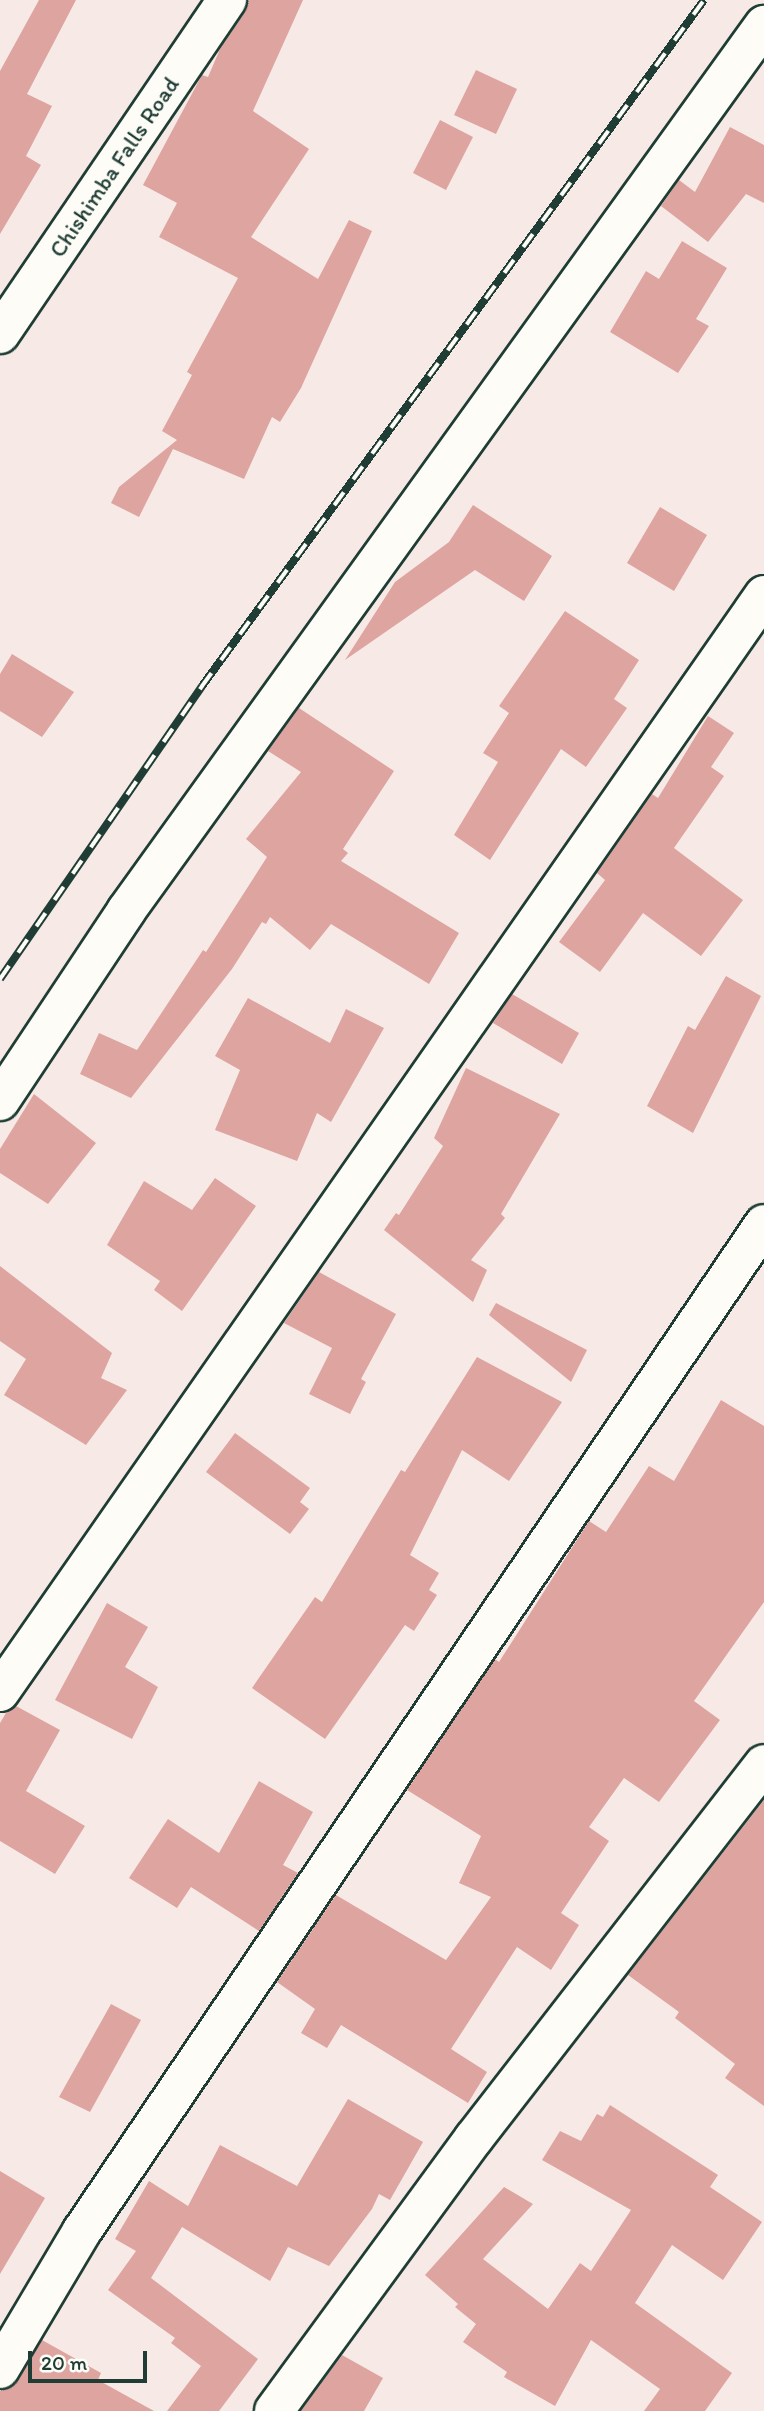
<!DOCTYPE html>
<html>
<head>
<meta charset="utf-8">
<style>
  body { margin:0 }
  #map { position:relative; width:764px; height:2411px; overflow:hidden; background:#f7eae6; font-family:Itim,sans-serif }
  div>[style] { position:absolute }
  .building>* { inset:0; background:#dea4a0 }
  .roads { filter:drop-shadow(2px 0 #1f3d34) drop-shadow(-2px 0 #1f3d34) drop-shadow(0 2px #1f3d34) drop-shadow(0 -2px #1f3d34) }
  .street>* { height:38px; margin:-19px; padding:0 19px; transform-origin:19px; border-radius:19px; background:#fdfcf7 }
  .rail>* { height:8px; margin-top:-4px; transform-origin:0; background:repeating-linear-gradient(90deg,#fdfcf7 0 16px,#1f3d34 0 32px); box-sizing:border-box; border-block:2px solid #1f3d34 }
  span { translate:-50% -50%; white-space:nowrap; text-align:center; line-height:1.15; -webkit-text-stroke:7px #fdfcf7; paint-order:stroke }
  .street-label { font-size:23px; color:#1f3d34 }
  .scale { position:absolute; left:28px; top:2351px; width:119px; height:32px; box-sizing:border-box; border:4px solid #1f3d34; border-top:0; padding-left:9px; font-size:21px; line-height:24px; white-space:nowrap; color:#1f3d34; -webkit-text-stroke:5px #fdfcf7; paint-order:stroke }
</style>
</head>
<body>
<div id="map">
  <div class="building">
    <i style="clip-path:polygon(39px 0,76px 0,27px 94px,52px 106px,26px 156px,41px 165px,0 234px,0 71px)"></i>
    <i style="clip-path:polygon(249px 0,303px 0,253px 111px,309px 149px,251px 237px,318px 279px,349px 220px,372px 231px,301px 388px,280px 422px,272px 417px,244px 479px,173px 449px,139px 517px,111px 503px,119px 487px,177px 440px,162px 431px,192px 375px,187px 372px,238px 278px,159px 237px,177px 203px,143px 185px,202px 75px,208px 77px,220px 49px,245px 12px)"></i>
    <i style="clip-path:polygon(476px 70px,517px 89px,496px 134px,454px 115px)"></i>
    <i style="clip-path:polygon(440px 120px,473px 137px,446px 190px,413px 173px)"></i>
    <i style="clip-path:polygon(730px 127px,764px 145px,764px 203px,746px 194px,708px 242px,661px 206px,679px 180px,695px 192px)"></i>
    <i style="clip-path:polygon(682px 241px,727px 268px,696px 319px,709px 326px,678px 373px,610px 332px,646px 271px,659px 279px)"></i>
    <i style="clip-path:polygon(473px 505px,552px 556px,524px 601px,475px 570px,345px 660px,395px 582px,449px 542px)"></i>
    <i style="clip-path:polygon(660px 507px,707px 535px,674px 591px,627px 563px)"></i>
    <i style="clip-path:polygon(565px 611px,639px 660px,614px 699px,627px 708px,586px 767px,561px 749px,490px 860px,454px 835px,498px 762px,483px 753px,509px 713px,499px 706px)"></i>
    <i style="clip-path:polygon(12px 654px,74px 692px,42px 737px,0 711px,0 674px)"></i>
    <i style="clip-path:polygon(299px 708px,394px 771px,343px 849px,348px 853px,341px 861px,459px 933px,429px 984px,331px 924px,310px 950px,270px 917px,266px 924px,262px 922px,232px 969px,131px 1098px,80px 1074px,99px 1033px,137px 1050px,203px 950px,206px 952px,267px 857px,246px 839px,301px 772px,268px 751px)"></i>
    <i style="clip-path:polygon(708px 716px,734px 733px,711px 767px,724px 776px,674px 848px,743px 900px,701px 956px,643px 913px,600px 972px,559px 942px,605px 880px,597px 873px,652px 794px,658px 798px)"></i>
    <i style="clip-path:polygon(726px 976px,761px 996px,693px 1133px,647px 1106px,688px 1026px,695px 1030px)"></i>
    <i style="clip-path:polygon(512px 994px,579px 1033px,562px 1064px,493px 1023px)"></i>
    <i style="clip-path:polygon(248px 998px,330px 1043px,346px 1009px,384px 1028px,331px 1122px,317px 1113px,297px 1161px,215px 1130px,240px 1070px,215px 1056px)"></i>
    <i style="clip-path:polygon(466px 1068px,560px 1114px,501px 1214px,505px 1218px,471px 1260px,487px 1270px,473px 1302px,384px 1230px,396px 1213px,399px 1215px,443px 1146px,434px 1138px)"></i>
    <i style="clip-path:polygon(34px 1094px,96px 1143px,48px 1204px,0 1173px,0 1149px)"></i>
    <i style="clip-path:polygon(215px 1178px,256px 1206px,182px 1311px,154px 1290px,160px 1281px,107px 1245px,144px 1181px,192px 1210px)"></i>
    <i style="clip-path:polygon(0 1266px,112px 1353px,101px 1378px,127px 1390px,86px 1445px,4px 1395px,26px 1359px,0 1341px)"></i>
    <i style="clip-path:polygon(319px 1272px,396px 1314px,361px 1379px,366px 1382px,350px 1414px,309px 1394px,332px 1348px,284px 1323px)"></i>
    <i style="clip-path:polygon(496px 1303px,587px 1350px,571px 1382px,489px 1315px)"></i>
    <i style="clip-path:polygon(477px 1357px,562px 1402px,509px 1481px,462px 1450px,410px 1555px,439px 1573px,429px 1590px,437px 1595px,414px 1631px,405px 1625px,325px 1739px,252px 1688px,315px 1597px,322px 1602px,401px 1470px,405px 1472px)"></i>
    <i style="clip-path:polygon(721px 1400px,764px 1426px,764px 1602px,694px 1701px,720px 1720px,659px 1802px,624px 1778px,589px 1827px,609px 1841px,561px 1913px,579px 1925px,551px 1970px,517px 1947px,451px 2049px,487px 2072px,468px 2103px,341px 2025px,327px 2048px,301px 2033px,315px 2009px,277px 1982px,336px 1895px,446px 1960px,491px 1897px,459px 1883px,481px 1836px,407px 1790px,495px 1659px,499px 1662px,589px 1521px,606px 1532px,649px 1466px,674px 1481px)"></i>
    <i style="clip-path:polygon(235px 1433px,310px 1488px,300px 1502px,309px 1509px,290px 1534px,206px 1472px)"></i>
    <i style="clip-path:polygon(107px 1603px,148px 1627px,125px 1667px,158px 1687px,132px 1739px,55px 1700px)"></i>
    <i style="clip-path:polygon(16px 1706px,60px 1730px,26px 1791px,85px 1826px,55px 1874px,0 1841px,0 1723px,6px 1713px)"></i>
    <i style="clip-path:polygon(259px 1781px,313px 1812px,283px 1865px,298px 1873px,259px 1931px,191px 1887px,177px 1908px,129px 1878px,168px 1819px,219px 1853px)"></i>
    <i style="clip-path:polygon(764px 1800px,764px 2106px,725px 2078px,735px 2064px,675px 2018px,679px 2012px,628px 1975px)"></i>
    <i style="clip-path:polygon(111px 2004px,141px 2020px,90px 2112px,59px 2097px)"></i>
    <i style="clip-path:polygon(348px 2099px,423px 2142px,390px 2200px,379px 2194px,372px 2209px,329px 2266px,288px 2247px,270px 2281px,182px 2227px,151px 2278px,258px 2359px,219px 2411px,167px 2411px,201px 2366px,171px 2343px,175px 2338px,108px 2290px,136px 2251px,115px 2239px,149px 2181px,188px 2206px,220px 2145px,297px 2186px)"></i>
    <i style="clip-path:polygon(610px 2105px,718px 2175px,710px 2187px,762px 2222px,723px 2280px,672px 2245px,635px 2303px,732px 2373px,705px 2411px,644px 2411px,660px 2389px,591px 2340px,555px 2406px,504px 2377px,507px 2372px,463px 2342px,476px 2324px,455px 2307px,458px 2304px,425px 2275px,504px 2187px,533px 2204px,483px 2259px,548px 2309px,580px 2263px,591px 2271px,631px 2210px,542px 2160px,560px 2131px,581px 2141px,597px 2114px,603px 2117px)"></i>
    <i style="clip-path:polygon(0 2171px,45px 2198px,0 2274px)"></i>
    <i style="clip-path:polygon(42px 2340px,101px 2373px,98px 2380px,154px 2411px,0 2411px,0 2391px,10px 2388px,18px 2381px)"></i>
    <i style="clip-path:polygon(342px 2355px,383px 2378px,364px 2411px,301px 2411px)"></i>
  </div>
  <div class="roads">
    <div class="street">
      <i style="left:0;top:334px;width:404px;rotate:-55.8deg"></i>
      <i style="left:0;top:1101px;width:228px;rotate:-56.4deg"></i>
      <i style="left:126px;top:911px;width:1092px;rotate:-54.24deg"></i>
      <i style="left:0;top:1692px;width:1337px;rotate:-55.14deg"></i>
      <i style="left:0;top:2369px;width:161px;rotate:-59.3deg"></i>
      <i style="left:82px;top:2231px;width:1216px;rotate:-55.89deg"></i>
      <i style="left:274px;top:2411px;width:338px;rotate:-53.8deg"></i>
      <i style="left:474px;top:2138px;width:473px;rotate:-52.2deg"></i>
    </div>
  </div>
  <div class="rail">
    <i style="left:0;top:979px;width:356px;rotate:-55.4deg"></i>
    <i style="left:202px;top:686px;width:850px;rotate:-53.8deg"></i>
  </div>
  <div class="street-label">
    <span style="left:114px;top:167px;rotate:-56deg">Chishimba Falls Road</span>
  </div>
  <div class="scale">20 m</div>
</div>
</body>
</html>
